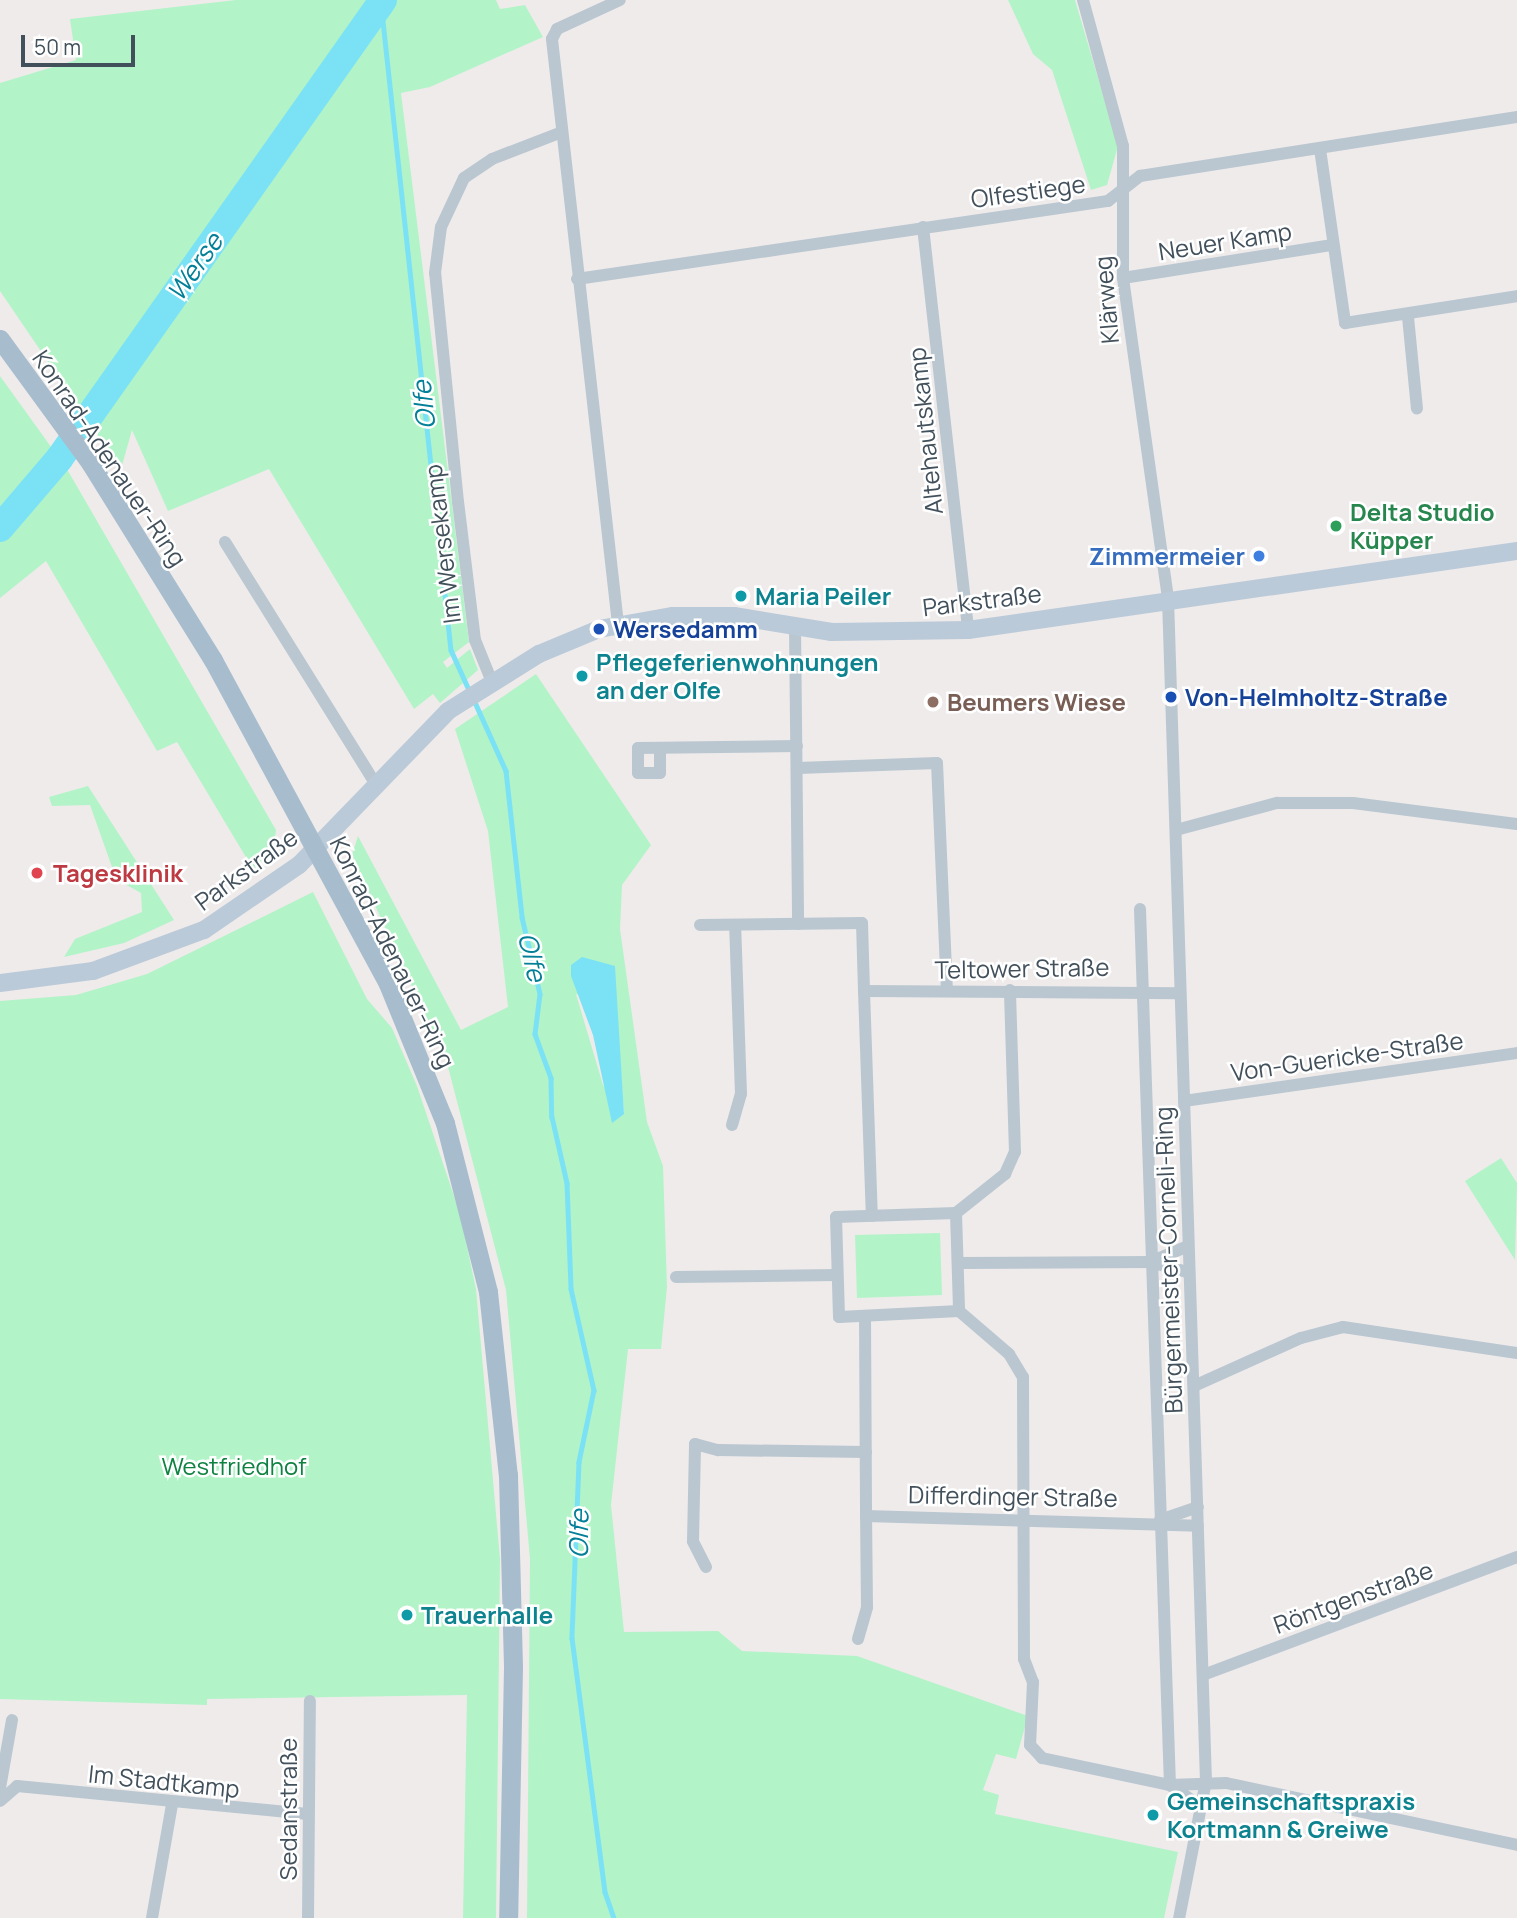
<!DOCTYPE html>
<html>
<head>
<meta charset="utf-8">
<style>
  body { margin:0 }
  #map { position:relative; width:1517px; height:1918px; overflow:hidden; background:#efebeb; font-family:Manrope,sans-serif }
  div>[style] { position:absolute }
  .green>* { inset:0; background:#b3f3c8 }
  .water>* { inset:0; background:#7be2f5 }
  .stream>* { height:4.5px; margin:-2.25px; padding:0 2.25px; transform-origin:2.25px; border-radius:2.25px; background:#7be2f5 }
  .river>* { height:28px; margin:-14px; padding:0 14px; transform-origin:14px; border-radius:14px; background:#7be2f5 }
  .street>* { height:12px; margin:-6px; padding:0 6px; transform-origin:6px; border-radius:6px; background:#bac7d0 }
  .secondary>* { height:18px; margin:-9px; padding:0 9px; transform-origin:9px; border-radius:9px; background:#bbcad8 }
  .primary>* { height:19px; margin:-9.5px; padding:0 9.5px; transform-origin:9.5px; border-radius:9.5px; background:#a7bdce }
  .dots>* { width:19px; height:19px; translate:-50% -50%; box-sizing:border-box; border:4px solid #fff; border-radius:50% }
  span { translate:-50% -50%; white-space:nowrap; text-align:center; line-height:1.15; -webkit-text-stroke:5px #fff; paint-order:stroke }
  .street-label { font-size:24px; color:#42505b }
  .leisure-label { font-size:24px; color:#27864d; font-weight:700 }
  .left { translate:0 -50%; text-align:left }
  .shop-label { font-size:24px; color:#366cbe; font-weight:700 }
  .right { translate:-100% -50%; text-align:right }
  .culture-label { font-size:24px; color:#0d838f; font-weight:700 }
  .transit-label { font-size:24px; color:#164399; font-weight:700 }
  .education-label { font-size:24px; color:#785e54; font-weight:700 }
  .health-label { font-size:24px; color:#be3a42; font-weight:700 }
  .park-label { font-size:24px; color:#0d8241 }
  .water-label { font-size:26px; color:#038098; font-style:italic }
  .scale { position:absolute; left:21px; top:35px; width:114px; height:32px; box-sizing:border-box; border:4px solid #42505b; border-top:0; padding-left:9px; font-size:21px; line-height:24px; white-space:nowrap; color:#42505b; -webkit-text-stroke:5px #fff; paint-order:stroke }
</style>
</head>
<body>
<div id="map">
  <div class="green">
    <i style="clip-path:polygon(236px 0,373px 0,360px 35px,395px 0,496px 0,500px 9px,525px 5px,543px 37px,430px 87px,401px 93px,469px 642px,443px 662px,447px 668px,470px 649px,478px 670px,440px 703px,433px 694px,414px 709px,269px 469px,168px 511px,132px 430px,121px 469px,0 291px,0 83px,76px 60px,70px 19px)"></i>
    <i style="clip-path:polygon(1008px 0,1075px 0,1118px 146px,1107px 185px,1091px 190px,1052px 70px,1033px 54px)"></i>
    <i style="clip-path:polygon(0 376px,54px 451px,0 519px)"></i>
    <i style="clip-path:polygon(64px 464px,276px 830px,273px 850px,253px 869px,177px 742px,157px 751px,46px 561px,0 598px,0 538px)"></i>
    <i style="clip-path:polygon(evenodd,536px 674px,651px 845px,622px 885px,620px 929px,647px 1122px,663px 1166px,667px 1287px,661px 1349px,628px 1349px,611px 1505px,624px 1632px,718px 1631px,742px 1651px,857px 1656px,1028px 1716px,1016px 1759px,996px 1754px,983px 1790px,999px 1795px,995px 1814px,1178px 1852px,1164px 1918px,527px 1918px,530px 1559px,506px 1290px,447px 1063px,352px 855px,358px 836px,461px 1030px,508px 1007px,488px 831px,455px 729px,536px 674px,576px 994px,616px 1006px,624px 1113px,603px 1085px,576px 994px)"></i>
    <i style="clip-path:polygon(88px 786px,174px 920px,124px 943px,64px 957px,75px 939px,142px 912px,141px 893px,123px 883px,112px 867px,90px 805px,52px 806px,49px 797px)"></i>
    <i style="clip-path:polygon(313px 892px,367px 999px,392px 1028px,417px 1086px,460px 1214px,476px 1289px,500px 1559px,496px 1918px,463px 1918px,467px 1695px,207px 1699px,207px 1705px,0 1699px,0 1001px,76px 995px,147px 974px)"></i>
    <i style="clip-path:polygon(1501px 1158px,1517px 1183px,1515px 1260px,1465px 1181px)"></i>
    <i style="clip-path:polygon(940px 1233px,942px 1295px,857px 1298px,855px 1235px)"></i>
  </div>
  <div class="water">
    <i style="clip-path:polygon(373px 0,395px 0,360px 37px,370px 6px)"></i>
    <i style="clip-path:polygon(582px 957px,615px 966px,624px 1114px,612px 1123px,593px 1035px,571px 976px,571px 965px)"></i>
  </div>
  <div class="stream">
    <i style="left:382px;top:12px;width:642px;rotate:83.83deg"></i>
    <i style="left:451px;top:650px;width:46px;rotate:65.7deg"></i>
    <i style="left:474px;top:700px;width:78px;rotate:65.7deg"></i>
    <i style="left:506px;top:771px;width:147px;rotate:83.7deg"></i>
    <i style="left:522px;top:917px;width:79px;rotate:76.8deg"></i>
    <i style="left:540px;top:994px;width:40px;rotate:97.1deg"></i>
    <i style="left:535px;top:1034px;width:47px;rotate:70deg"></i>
    <i style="left:551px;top:1078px;width:39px;rotate:89deg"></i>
    <i style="left:552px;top:1117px;width:68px;rotate:77.2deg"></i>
    <i style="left:567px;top:1183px;width:106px;rotate:87.8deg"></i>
    <i style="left:571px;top:1289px;width:104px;rotate:77.2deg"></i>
    <i style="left:594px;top:1390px;width:74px;rotate:101.8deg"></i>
    <i style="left:579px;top:1462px;width:176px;rotate:92.3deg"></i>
    <i style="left:572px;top:1638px;width:256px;rotate:82.6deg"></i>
    <i style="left:605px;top:1892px;width:28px;rotate:71deg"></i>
  </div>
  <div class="river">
    <i style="left:0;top:528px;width:91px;rotate:-49.5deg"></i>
    <i style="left:59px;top:459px;width:562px;rotate:-54.78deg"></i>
  </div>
  <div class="street">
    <i style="left:1083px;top:0;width:151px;rotate:74.7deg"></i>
    <i style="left:1123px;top:146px;width:132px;rotate:90deg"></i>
    <i style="left:1123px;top:278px;width:324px;rotate:82deg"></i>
    <i style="left:1168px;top:599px;width:1183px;rotate:88.16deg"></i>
    <i style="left:1206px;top:1781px;width:140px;rotate:101.1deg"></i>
    <i style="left:1320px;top:149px;width:176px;rotate:81.8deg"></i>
    <i style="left:1345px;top:323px;width:174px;rotate:-8.9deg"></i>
    <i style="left:923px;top:227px;width:406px;rotate:83.6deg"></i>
    <i style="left:1123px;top:278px;width:212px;rotate:-9deg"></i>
    <i style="left:577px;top:279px;width:537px;rotate:-8.36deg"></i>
    <i style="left:1108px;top:201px;width:41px;rotate:-38deg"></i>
    <i style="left:1140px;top:176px;width:382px;rotate:-8.9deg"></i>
    <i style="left:1408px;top:317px;width:92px;rotate:84.4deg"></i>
    <i style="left:225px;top:542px;width:284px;rotate:58.1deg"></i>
    <i style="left:618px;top:624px;width:589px;rotate:-96.44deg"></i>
    <i style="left:552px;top:39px;width:11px;rotate:-63deg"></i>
    <i style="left:557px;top:29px;width:69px;rotate:-24.7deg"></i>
    <i style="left:795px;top:626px;width:298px;rotate:89.4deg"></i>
    <i style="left:492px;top:682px;width:45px;rotate:-112deg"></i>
    <i style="left:475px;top:640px;width:139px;rotate:-97deg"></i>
    <i style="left:458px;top:502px;width:230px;rotate:-95.7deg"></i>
    <i style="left:435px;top:273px;width:46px;rotate:-82.6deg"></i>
    <i style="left:441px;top:227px;width:54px;rotate:-64.9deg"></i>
    <i style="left:464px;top:178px;width:34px;rotate:-34deg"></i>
    <i style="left:492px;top:159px;width:75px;rotate:-21.1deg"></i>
    <i style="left:660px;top:748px;width:25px;rotate:90deg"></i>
    <i style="left:660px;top:773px;width:22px;rotate:180deg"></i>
    <i style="left:638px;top:773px;width:25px;rotate:-90deg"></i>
    <i style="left:638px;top:748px;width:159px;rotate:-0.7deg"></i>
    <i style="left:798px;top:768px;width:139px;rotate:-2.1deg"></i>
    <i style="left:937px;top:763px;width:227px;rotate:87.5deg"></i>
    <i style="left:1176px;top:830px;width:105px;rotate:-15deg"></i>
    <i style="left:1277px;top:803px;width:76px"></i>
    <i style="left:1353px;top:803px;width:165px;rotate:7.3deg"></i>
    <i style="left:1140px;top:909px;width:877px;rotate:88.04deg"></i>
    <i style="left:700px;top:925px;width:162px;rotate:-0.7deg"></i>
    <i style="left:862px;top:923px;width:68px;rotate:88.3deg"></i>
    <i style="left:864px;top:991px;width:316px;rotate:0.4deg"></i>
    <i style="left:864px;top:991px;width:225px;rotate:88deg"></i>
    <i style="left:1184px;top:1101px;width:336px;rotate:-8.2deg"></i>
    <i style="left:732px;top:1125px;width:32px;rotate:-74deg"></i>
    <i style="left:741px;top:1094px;width:169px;rotate:-92deg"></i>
    <i style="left:956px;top:1213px;width:63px;rotate:-38.5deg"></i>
    <i style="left:1005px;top:1174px;width:24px;rotate:-66deg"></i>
    <i style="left:1015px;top:1152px;width:162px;rotate:-91.8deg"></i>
    <i style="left:1150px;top:1262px;width:41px;rotate:-22.8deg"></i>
    <i style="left:958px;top:1263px;width:192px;rotate:-0.3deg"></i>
    <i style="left:1150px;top:1262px;width:39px;rotate:15deg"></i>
    <i style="left:676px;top:1277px;width:161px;rotate:-0.7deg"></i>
    <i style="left:959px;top:1311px;width:120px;rotate:177.1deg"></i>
    <i style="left:839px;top:1317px;width:100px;rotate:-91.7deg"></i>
    <i style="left:836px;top:1217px;width:120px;rotate:-1.9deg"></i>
    <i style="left:956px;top:1213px;width:98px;rotate:88.2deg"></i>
    <i style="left:959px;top:1311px;width:66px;rotate:40.7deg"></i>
    <i style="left:1009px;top:1354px;width:27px;rotate:59deg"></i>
    <i style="left:1023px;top:1377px;width:282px;rotate:89.8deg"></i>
    <i style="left:1024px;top:1659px;width:25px;rotate:69deg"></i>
    <i style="left:1033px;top:1682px;width:63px;rotate:92.7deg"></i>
    <i style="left:1030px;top:1745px;width:18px;rotate:47deg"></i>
    <i style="left:1042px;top:1758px;width:131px;rotate:11.9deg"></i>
    <i style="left:1170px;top:1785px;width:56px;rotate:-2deg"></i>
    <i style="left:1226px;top:1783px;width:298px;rotate:12deg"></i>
    <i style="left:865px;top:1316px;width:200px;rotate:89.7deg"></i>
    <i style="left:866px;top:1516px;width:332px;rotate:1.7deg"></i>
    <i style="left:1194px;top:1386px;width:117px;rotate:-24.2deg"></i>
    <i style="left:1301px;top:1338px;width:43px;rotate:-14.7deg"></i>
    <i style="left:1343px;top:1327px;width:176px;rotate:8.5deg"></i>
    <i style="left:1160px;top:1520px;width:40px;rotate:-18.9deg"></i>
    <i style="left:706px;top:1567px;width:29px;rotate:-117deg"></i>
    <i style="left:693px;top:1541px;width:97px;rotate:-88.8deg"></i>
    <i style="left:695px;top:1444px;width:24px;rotate:15deg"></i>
    <i style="left:718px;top:1450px;width:148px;rotate:0.8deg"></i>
    <i style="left:858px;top:1639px;width:33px;rotate:-74deg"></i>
    <i style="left:867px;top:1607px;width:91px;rotate:-90.6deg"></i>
    <i style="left:1203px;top:1675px;width:335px;rotate:-20.6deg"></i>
    <i style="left:1170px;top:1785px;width:39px;rotate:35deg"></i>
    <i style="left:0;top:1788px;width:69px;rotate:-80deg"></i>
    <i style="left:0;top:1801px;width:23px;rotate:-41deg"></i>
    <i style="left:17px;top:1786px;width:292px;rotate:5.5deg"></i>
    <i style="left:152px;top:1918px;width:115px;rotate:-80deg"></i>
    <i style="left:308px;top:1918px;width:217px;rotate:-89.5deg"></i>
  </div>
  <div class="secondary">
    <i style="left:0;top:983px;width:94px;rotate:-7.4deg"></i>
    <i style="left:93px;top:971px;width:118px;rotate:-20.3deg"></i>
    <i style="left:204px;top:930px;width:115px;rotate:-34.4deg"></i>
    <i style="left:299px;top:865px;width:214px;rotate:-45.9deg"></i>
    <i style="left:448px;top:711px;width:107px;rotate:-32.1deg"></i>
    <i style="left:539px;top:654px;width:65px;rotate:-22.6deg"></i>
    <i style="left:599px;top:629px;width:75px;rotate:-10deg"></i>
    <i style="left:673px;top:616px;width:61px"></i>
    <i style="left:734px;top:616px;width:99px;rotate:9.3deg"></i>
    <i style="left:832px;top:632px;width:136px;rotate:-0.8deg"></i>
    <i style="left:968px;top:630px;width:555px;rotate:-8.19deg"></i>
  </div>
  <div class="primary">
    <i style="left:0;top:339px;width:155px;rotate:53.9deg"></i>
    <i style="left:91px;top:464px;width:231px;rotate:58.1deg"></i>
    <i style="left:213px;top:660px;width:368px;rotate:61.6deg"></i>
    <i style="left:388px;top:984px;width:150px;rotate:67.7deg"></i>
    <i style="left:445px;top:1123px;width:174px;rotate:75.7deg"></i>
    <i style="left:488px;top:1292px;width:184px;rotate:83.8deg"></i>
    <i style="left:508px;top:1475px;width:192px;rotate:88.5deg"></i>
    <i style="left:513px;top:1667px;width:251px;rotate:91.1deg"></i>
  </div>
  <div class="dots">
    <i style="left:1336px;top:526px;background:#2e9e5b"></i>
    <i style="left:1259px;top:556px;background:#3f7fe0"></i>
    <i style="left:741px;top:596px;background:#0f9aa8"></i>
    <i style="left:599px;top:629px;background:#1a4fb4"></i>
    <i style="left:582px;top:676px;background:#0f9aa8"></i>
    <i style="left:1171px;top:697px;background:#1a4fb4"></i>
    <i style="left:933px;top:702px;background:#8d6e63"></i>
    <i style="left:37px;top:873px;background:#e0444e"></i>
    <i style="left:407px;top:1615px;background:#0f9aa8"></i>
    <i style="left:1153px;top:1815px;background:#0f9aa8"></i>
  </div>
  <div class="street-label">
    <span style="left:1028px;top:191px;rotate:-8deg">Olfestiege</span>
    <span style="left:1225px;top:241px;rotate:-9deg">Neuer Kamp</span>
    <span style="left:1106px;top:300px;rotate:-95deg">Klärweg</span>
    <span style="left:925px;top:431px;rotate:-96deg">Altehautskamp</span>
    <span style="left:110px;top:458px;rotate:56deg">Konrad-Adenauer-Ring</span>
    <span style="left:442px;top:544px;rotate:-97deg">Im Wersekamp</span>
    <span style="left:982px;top:600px;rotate:-7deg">Parkstraße</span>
    <span style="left:246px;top:869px;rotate:-36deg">Parkstraße</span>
    <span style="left:393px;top:952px;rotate:64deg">Konrad-Adenauer-Ring</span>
    <span style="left:1022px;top:968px;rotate:-1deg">Teltower Straße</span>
    <span style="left:1347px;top:1056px;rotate:-8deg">Von-Guericke-Straße</span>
    <span style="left:1168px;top:1260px;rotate:-92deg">Bürgermeister-Corneli-Ring</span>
    <span style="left:1013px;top:1496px;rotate:1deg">Differdinger Straße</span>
    <span style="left:1353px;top:1597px;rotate:-20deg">Röntgenstraße</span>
    <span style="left:164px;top:1781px;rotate:6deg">Im Stadtkamp</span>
    <span style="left:288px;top:1809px;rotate:-90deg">Sedanstraße</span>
  </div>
  <div class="leisure-label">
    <span class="left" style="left:1350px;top:526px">Delta Studio<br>Küpper</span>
  </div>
  <div class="shop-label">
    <span class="right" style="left:1245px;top:556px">Zimmermeier</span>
  </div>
  <div class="culture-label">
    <span class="left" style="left:755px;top:596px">Maria Peiler</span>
    <span class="left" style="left:596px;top:676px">Pflegeferienwohnungen<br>an der Olfe</span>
    <span class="left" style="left:421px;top:1615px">Trauerhalle</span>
    <span class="left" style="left:1167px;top:1815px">Gemeinschaftspraxis<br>Kortmann &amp; Greiwe</span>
  </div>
  <div class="transit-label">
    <span class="left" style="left:613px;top:629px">Wersedamm</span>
    <span class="left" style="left:1185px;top:697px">Von-Helmholtz-Straße</span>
  </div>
  <div class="education-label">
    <span class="left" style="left:947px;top:702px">Beumers Wiese</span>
  </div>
  <div class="health-label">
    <span class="left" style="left:53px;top:873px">Tagesklinik</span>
  </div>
  <div class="park-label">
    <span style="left:234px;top:1466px">Westfriedhof</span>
  </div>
  <div class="water-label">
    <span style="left:195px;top:267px;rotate:-55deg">Werse</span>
    <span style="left:424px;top:405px;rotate:-96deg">Olfe</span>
    <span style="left:532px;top:957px;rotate:77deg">Olfe</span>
    <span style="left:579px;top:1534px;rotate:-89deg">Olfe</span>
  </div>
  <div class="scale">50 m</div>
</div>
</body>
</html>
